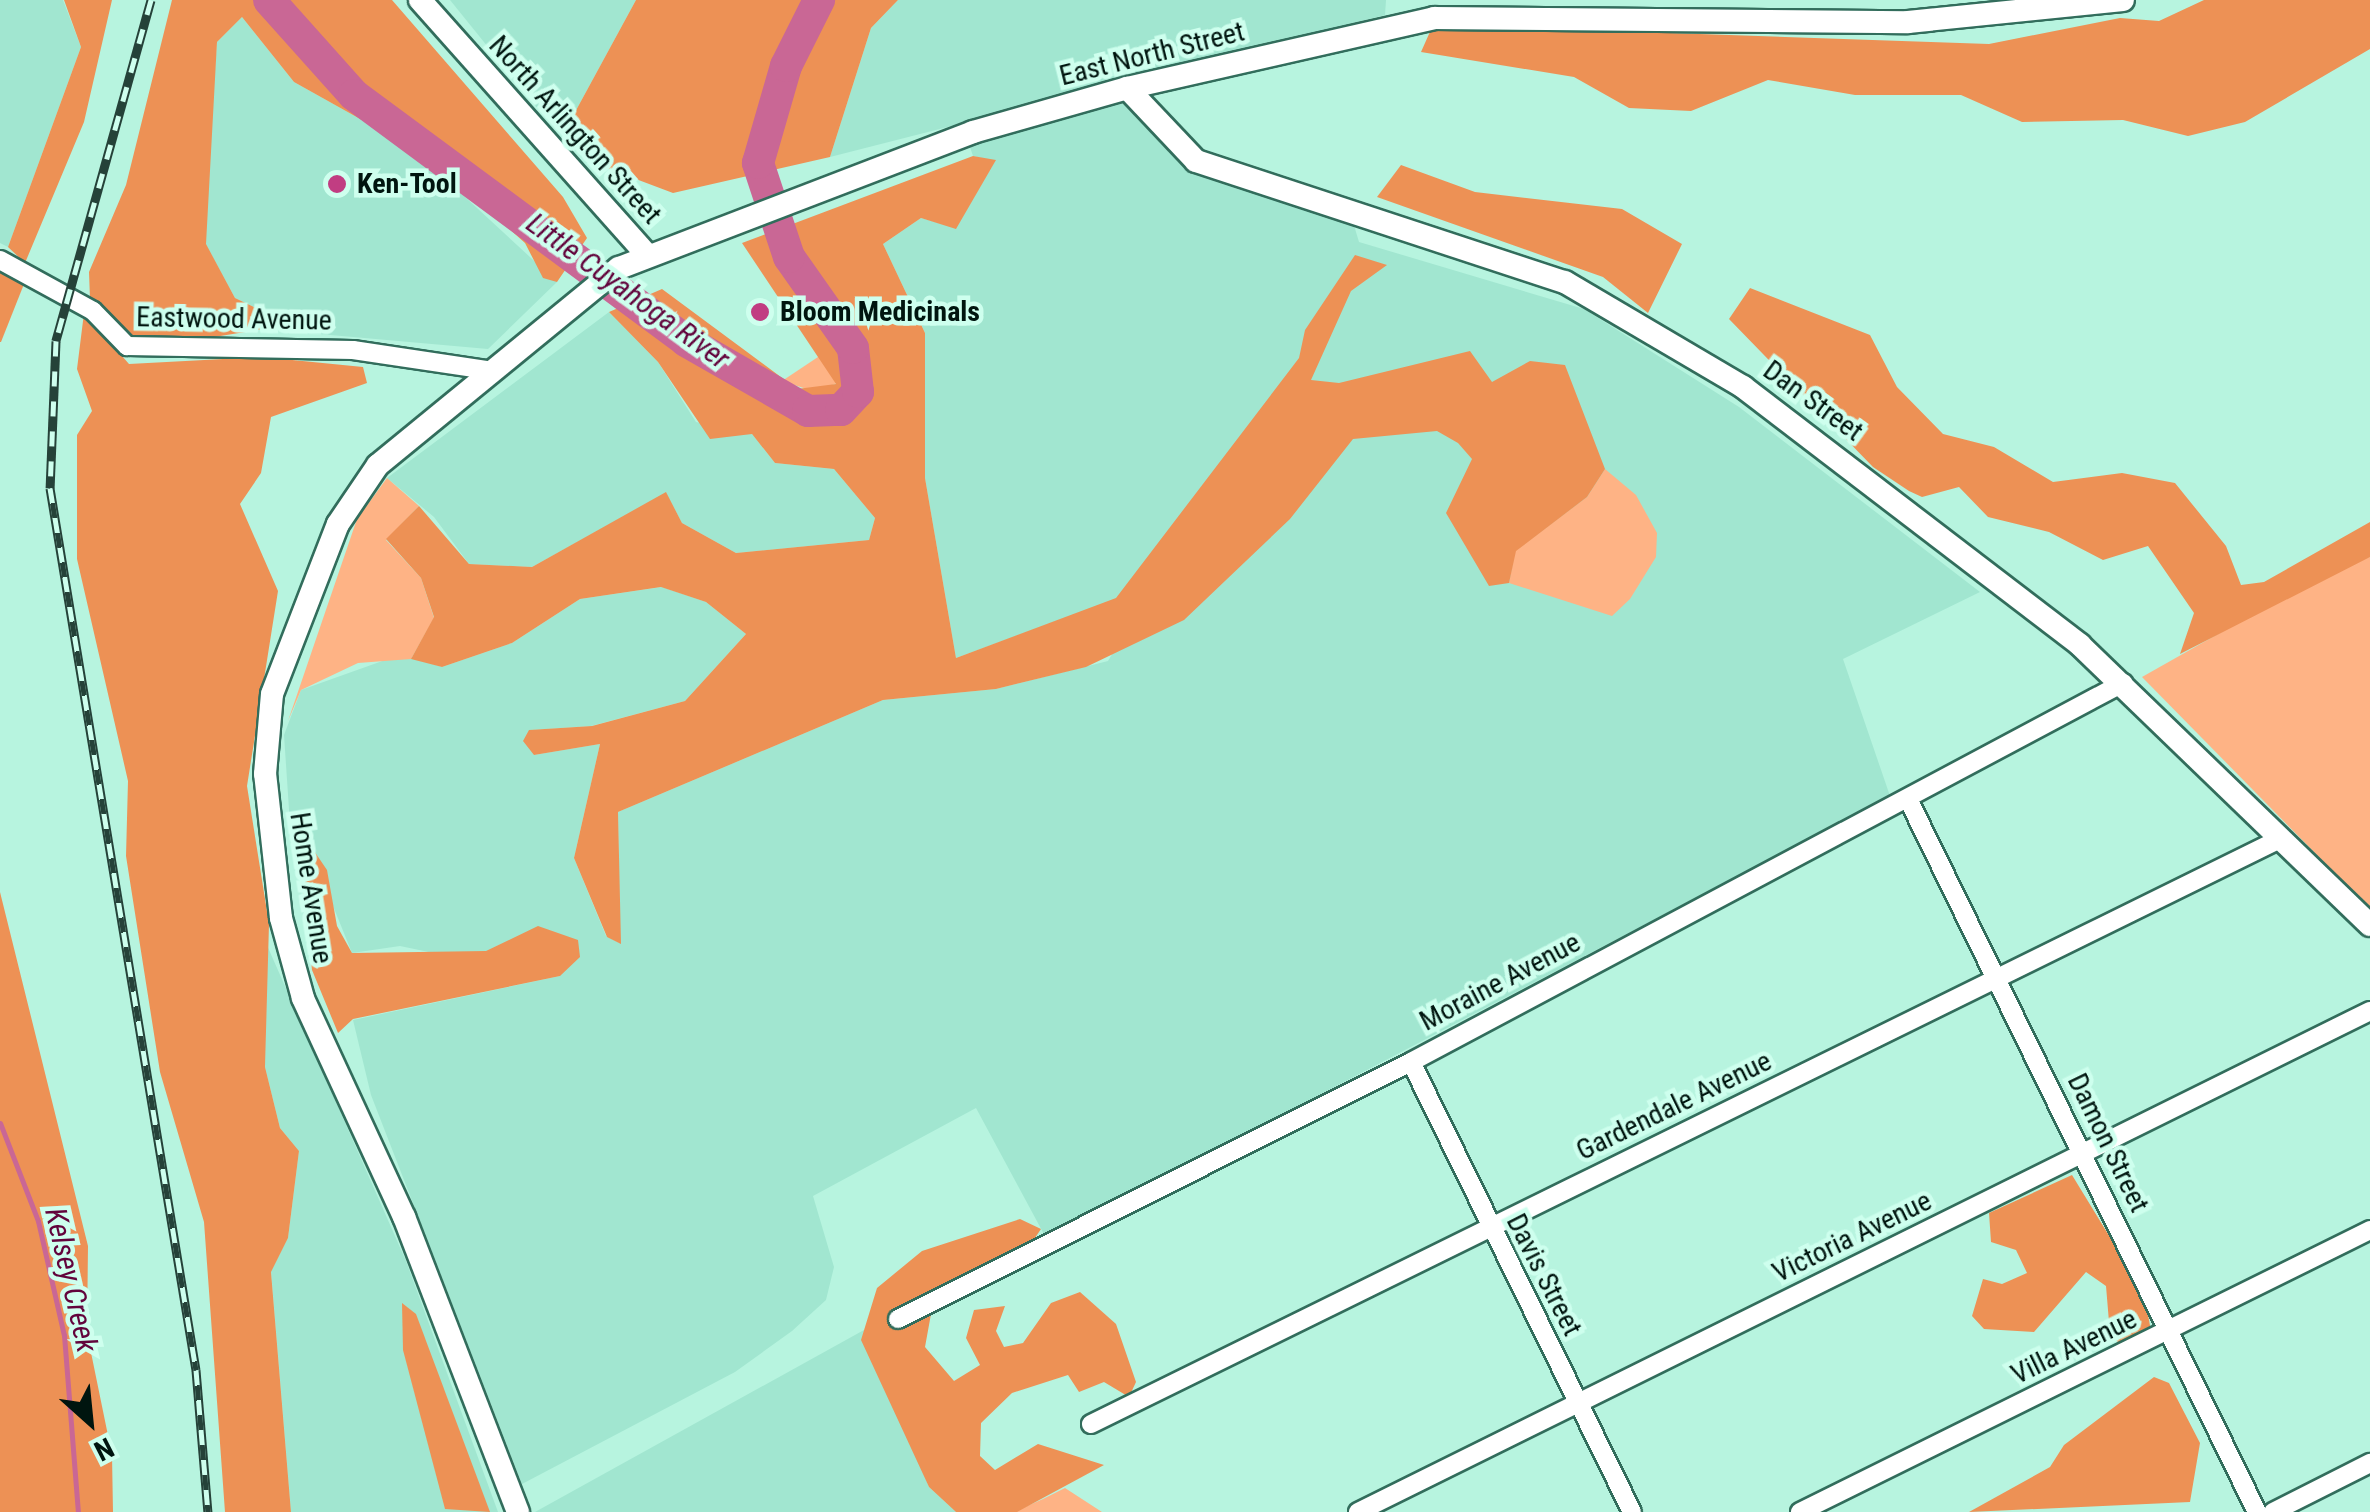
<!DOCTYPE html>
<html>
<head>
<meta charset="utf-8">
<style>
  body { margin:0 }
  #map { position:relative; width:2370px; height:1512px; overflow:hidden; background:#b7f4df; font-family:"Roboto Condensed",sans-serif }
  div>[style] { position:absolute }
  .built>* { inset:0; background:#a1e6d0 }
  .green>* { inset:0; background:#feb385 }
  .forest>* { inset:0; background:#ed9155 }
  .stream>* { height:5px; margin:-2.5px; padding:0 2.5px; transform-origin:2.5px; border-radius:2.5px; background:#c96795 }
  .river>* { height:32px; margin:-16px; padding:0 16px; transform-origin:16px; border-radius:16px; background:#c96795 }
  .roads { filter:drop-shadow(2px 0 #326d5c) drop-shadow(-2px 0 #326d5c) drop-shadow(0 2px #326d5c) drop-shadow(0 -2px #326d5c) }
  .minor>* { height:18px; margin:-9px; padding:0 9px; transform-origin:9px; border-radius:9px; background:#fff }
  .tertiary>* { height:22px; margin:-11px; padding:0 11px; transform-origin:11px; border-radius:11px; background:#fff }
  .rail>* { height:9px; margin-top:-4.5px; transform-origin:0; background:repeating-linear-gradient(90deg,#ceffee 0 15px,#254239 0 30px); box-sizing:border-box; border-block:2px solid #254239 }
  .dots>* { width:28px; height:28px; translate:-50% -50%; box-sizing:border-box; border:5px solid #ceffee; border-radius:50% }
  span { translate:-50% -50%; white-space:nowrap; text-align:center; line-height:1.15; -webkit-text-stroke:9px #ceffee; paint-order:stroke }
  .street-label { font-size:28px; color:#00150f }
  .poi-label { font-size:28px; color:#00150f; font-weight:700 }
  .left { translate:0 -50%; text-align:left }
  .water-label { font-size:30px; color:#62043c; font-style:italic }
  .north { position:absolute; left:40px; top:1372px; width:100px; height:100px; -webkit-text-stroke:8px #ceffee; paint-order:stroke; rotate:153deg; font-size:28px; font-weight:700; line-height:40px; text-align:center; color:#00150f }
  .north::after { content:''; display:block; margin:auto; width:35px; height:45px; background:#00150f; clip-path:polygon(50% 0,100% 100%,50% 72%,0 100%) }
</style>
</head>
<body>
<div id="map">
  <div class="built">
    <i style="clip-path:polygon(0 0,63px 0,81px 47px,8px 247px,0 243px)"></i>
    <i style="clip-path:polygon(450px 0,636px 0,574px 114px,538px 109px)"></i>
    <i style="clip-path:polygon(898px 0,1386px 0,1385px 15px,830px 157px,871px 28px)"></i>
    <i style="clip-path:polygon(242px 17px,294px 82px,412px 148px,557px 282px,488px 349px,263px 329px,262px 311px,235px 298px,206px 245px,204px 222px,217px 42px)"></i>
    <i style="clip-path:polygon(1127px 88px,1171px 142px,1350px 212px,1359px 242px,1584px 309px,1739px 407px,1980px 592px,1843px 659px,1890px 796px,1046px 1238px,976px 1108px,813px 1196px,834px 1267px,826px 1300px,792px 1331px,735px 1372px,522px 1484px,371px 1095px,353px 1020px,560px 976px,532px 940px,491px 965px,400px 946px,352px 953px,306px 839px,291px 839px,284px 735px,301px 690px,402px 654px,442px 667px,512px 643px,580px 599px,662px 587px,706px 602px,746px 634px,685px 701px,591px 726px,530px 730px,534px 755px,600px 744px,574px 858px,606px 936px,620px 943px,618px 812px,883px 700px,996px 689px,1108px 661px,1222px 468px,1116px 599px,956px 658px,925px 478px,925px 333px,883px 244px,921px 218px,956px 228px,995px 161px,973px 156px,966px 135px)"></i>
    <i style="clip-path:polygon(609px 312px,658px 362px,696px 422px,752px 434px,775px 463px,834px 469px,875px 518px,869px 540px,736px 553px,682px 523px,666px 493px,532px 567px,469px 564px,434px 517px,387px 478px)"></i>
    <i style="clip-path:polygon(266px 943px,406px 1261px,498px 1512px,291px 1512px,271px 1271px,288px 1238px,299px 1151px,280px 1128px,265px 1067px)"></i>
    <i style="clip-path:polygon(864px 1330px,929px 1487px,956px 1512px,535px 1512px)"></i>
  </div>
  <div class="green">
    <i style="clip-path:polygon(821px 355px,837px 383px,816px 392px,782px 381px)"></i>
    <i style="clip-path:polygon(1605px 469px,1636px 495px,1657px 533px,1656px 557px,1630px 599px,1612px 616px,1509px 583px,1515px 551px,1587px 497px)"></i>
    <i style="clip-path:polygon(387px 478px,419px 506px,386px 540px,421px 578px,434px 618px,411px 659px,358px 663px,301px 690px,288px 721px,357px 519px)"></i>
    <i style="clip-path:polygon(2370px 557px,2370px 909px,2142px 677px,2347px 561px)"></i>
    <i style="clip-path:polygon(1065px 1488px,1102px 1512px,1014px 1512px,1043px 1499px)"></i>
  </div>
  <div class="forest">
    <i style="clip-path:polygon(64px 0,112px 0,84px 122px,25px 263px,8px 247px,81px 47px)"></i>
    <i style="clip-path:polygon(172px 0,392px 0,563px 197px,587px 238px,557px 282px,543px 278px,525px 243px,494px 215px,412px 148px,294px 82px,242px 17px,217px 42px,206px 244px,235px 298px,262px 311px,263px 329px,183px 342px,130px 339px,90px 299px,89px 272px,126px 185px)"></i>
    <i style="clip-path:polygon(636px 0,898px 0,871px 28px,830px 157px,673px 193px,604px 167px,574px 114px)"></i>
    <i style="clip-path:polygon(2204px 0,2370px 0,2370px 49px,2245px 122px,2188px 136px,2123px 120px,2022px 122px,1961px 95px,1855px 95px,1768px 80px,1691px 111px,1629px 108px,1574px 77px,1421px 52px,1433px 25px,1989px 44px,2120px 18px,2159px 21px)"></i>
    <i style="clip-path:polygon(973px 156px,996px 160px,956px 229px,921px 218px,883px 244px,925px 333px,925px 478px,956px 658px,1116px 598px,1299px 358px,1305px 330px,1355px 255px,1387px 265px,1351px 291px,1311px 380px,1339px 383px,1470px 351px,1492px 382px,1530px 361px,1565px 365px,1605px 469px,1587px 497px,1516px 551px,1509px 583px,1489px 586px,1446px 513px,1472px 459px,1458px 443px,1437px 431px,1353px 439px,1290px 519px,1184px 620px,1086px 667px,996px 689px,883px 700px,618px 812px,621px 944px,607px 937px,574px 858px,600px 744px,534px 755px,523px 741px,529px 730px,592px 726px,685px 701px,746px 634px,706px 602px,661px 587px,580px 599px,512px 643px,442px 667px,411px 659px,434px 617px,421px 578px,386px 539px,419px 506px,469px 564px,532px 567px,666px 492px,682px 523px,736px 553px,869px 540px,875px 518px,834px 469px,775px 463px,752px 434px,710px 439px,658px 362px,609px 312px,662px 289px,797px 389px,836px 384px,742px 243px)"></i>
    <i style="clip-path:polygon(1401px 165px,1475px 192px,1622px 209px,1682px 244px,1648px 313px,1603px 277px,1377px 197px)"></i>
    <i style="clip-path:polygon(0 271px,24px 284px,1px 342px,0 342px)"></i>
    <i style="clip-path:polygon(1750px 288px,1870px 335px,1897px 387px,1943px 434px,1994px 447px,2053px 482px,2122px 473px,2175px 483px,2226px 546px,2241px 585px,2264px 582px,2370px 522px,2370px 557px,2180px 654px,2194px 613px,2148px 546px,2103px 560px,2049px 532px,1988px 517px,1959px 487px,1922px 497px,1909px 491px,1873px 467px,1729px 319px)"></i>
    <i style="clip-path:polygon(84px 313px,129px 364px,262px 357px,363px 367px,367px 383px,271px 417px,261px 473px,240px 504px,278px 591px,247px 786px,269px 924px,265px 1067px,280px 1128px,299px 1151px,288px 1238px,271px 1272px,291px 1512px,225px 1512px,204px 1222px,160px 1072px,126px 856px,128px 781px,77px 559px,77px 435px,92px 411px,77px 369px)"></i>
    <i style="clip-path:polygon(306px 839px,327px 870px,337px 926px,352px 953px,486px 951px,538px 926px,578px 940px,580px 957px,560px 976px,353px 1019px,338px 1033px,312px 970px,299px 856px)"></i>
    <i style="clip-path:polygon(0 892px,88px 1246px,87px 1333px,112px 1455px,113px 1512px,0 1512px)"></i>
    <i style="clip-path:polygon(2072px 1175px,2144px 1293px,2151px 1331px,2119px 1343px,2110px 1334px,2106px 1286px,2086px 1272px,2034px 1332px,1984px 1329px,1972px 1316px,1983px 1279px,2002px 1284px,2027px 1273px,2016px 1250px,1991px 1242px,1989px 1213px)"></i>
    <i style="clip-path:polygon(1020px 1219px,1041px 1229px,1014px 1269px,931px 1314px,925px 1347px,954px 1381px,980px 1365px,966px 1338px,974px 1310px,1005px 1306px,996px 1331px,1004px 1347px,1023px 1343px,1051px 1303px,1080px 1292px,1116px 1324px,1136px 1382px,1129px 1397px,1104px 1382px,1079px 1392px,1068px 1375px,1012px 1393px,981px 1423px,980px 1456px,995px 1470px,1038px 1444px,1104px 1465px,1017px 1512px,956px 1512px,929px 1487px,861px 1340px,877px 1288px,922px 1251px)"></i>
    <i style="clip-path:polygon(402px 1303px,416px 1314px,490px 1512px,445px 1509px,403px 1350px)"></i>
    <i style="clip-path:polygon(2154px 1377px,2169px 1383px,2200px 1443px,2190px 1502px,1969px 1512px,2050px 1467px,2064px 1445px)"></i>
  </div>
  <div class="stream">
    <i style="left:0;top:1123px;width:105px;rotate:68.8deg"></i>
    <i style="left:38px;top:1221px;width:117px;rotate:77.2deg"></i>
    <i style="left:64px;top:1335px;width:178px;rotate:85.5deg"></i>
  </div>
  <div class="river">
    <i style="left:269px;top:0;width:127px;rotate:48.2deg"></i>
    <i style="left:354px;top:95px;width:413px;rotate:36.5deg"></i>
    <i style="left:686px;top:341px;width:141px;rotate:29.8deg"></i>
    <i style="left:808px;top:411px;width:33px;rotate:-2deg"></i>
    <i style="left:841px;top:410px;width:25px;rotate:-47deg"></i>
    <i style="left:858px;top:392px;width:44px;rotate:-96.5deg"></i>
    <i style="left:853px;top:348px;width:111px;rotate:-125.1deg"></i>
    <i style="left:789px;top:257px;width:99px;rotate:-108.3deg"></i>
    <i style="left:758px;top:163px;width:101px;rotate:-73.9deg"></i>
    <i style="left:786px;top:66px;width:74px;rotate:-63.4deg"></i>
  </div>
  <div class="roads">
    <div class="minor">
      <i style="left:0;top:260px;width:106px;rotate:28.7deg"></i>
      <i style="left:93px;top:311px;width:49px;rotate:45.8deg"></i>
      <i style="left:127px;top:346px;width:226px;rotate:1deg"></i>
      <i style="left:353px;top:350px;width:143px;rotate:8.5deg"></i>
      <i style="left:1908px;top:799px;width:794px;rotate:63.92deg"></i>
      <i style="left:1411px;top:1062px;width:501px;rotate:63.84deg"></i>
      <i style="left:898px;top:1319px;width:574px;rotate:-26.61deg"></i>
      <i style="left:1411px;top:1062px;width:807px;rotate:-28.03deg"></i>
      <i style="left:1091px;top:1424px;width:1327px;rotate:-26.2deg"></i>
      <i style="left:1358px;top:1512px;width:1129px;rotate:-26.34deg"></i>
      <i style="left:1800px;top:1512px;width:636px;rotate:-26.32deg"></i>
      <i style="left:2273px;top:1512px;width:109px;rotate:-26.8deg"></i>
    </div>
    <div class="tertiary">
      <i style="left:420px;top:0;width:341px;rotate:48.3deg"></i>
      <i style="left:1127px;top:88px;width:100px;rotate:46.6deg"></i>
      <i style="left:1196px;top:161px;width:388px;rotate:18.2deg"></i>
      <i style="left:1565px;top:282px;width:207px;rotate:30.5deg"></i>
      <i style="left:1743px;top:387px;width:424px;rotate:37.4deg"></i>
      <i style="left:2080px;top:645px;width:403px;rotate:44deg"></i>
      <i style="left:518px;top:1512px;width:316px;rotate:-111.1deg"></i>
      <i style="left:404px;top:1217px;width:241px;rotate:-114.8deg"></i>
      <i style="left:303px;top:998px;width:83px;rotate:-105.4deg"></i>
      <i style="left:281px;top:918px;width:145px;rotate:-96.3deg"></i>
      <i style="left:265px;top:774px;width:80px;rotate:-85deg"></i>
      <i style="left:272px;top:694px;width:182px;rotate:-68.8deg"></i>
      <i style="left:338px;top:524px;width:71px;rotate:-55.9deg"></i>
      <i style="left:378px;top:465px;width:311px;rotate:-39.3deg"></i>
      <i style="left:619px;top:268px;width:379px;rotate:-21deg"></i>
      <i style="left:973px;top:132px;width:160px;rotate:-15.9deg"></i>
      <i style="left:1127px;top:88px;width:315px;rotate:-12.8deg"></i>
      <i style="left:1434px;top:18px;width:474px;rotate:0.5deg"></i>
      <i style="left:1908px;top:22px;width:216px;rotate:-5.8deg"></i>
    </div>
  </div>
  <div class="rail">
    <i style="left:151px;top:0;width:354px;rotate:105.6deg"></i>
    <i style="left:56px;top:341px;width:147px;rotate:92.3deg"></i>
    <i style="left:50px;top:488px;width:894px;rotate:80.6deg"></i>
    <i style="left:196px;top:1370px;width:143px;rotate:85.2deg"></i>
  </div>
  <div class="dots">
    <i style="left:337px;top:184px;background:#c13d82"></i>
    <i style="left:760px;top:312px;background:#c13d82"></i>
  </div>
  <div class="street-label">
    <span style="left:1152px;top:54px;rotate:-14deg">East North Street</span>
    <span style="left:575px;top:130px;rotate:48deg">North Arlington Street</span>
    <span style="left:234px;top:319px;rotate:1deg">Eastwood Avenue</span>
    <span style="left:1813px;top:401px;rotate:36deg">Dan Street</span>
    <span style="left:311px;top:888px;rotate:81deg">Home Avenue</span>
    <span style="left:1500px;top:982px;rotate:-28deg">Moraine Avenue</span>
    <span style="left:1674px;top:1106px;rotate:-26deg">Gardendale Avenue</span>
    <span style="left:2108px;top:1143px;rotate:64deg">Damon Street</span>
    <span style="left:1852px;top:1237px;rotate:-26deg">Victoria Avenue</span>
    <span style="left:1544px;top:1275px;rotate:63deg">Davis Street</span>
    <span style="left:2074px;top:1347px;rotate:-26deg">Villa Avenue</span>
  </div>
  <div class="poi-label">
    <span class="left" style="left:357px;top:184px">Ken-Tool</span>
    <span class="left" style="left:780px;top:312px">Bloom Medicinals</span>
  </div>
  <div class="water-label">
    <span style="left:628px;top:291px;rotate:36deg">Little Cuyahoga River</span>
    <span style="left:71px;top:1280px;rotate:77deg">Kelsey Creek</span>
  </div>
  <div class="north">N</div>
</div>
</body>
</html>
